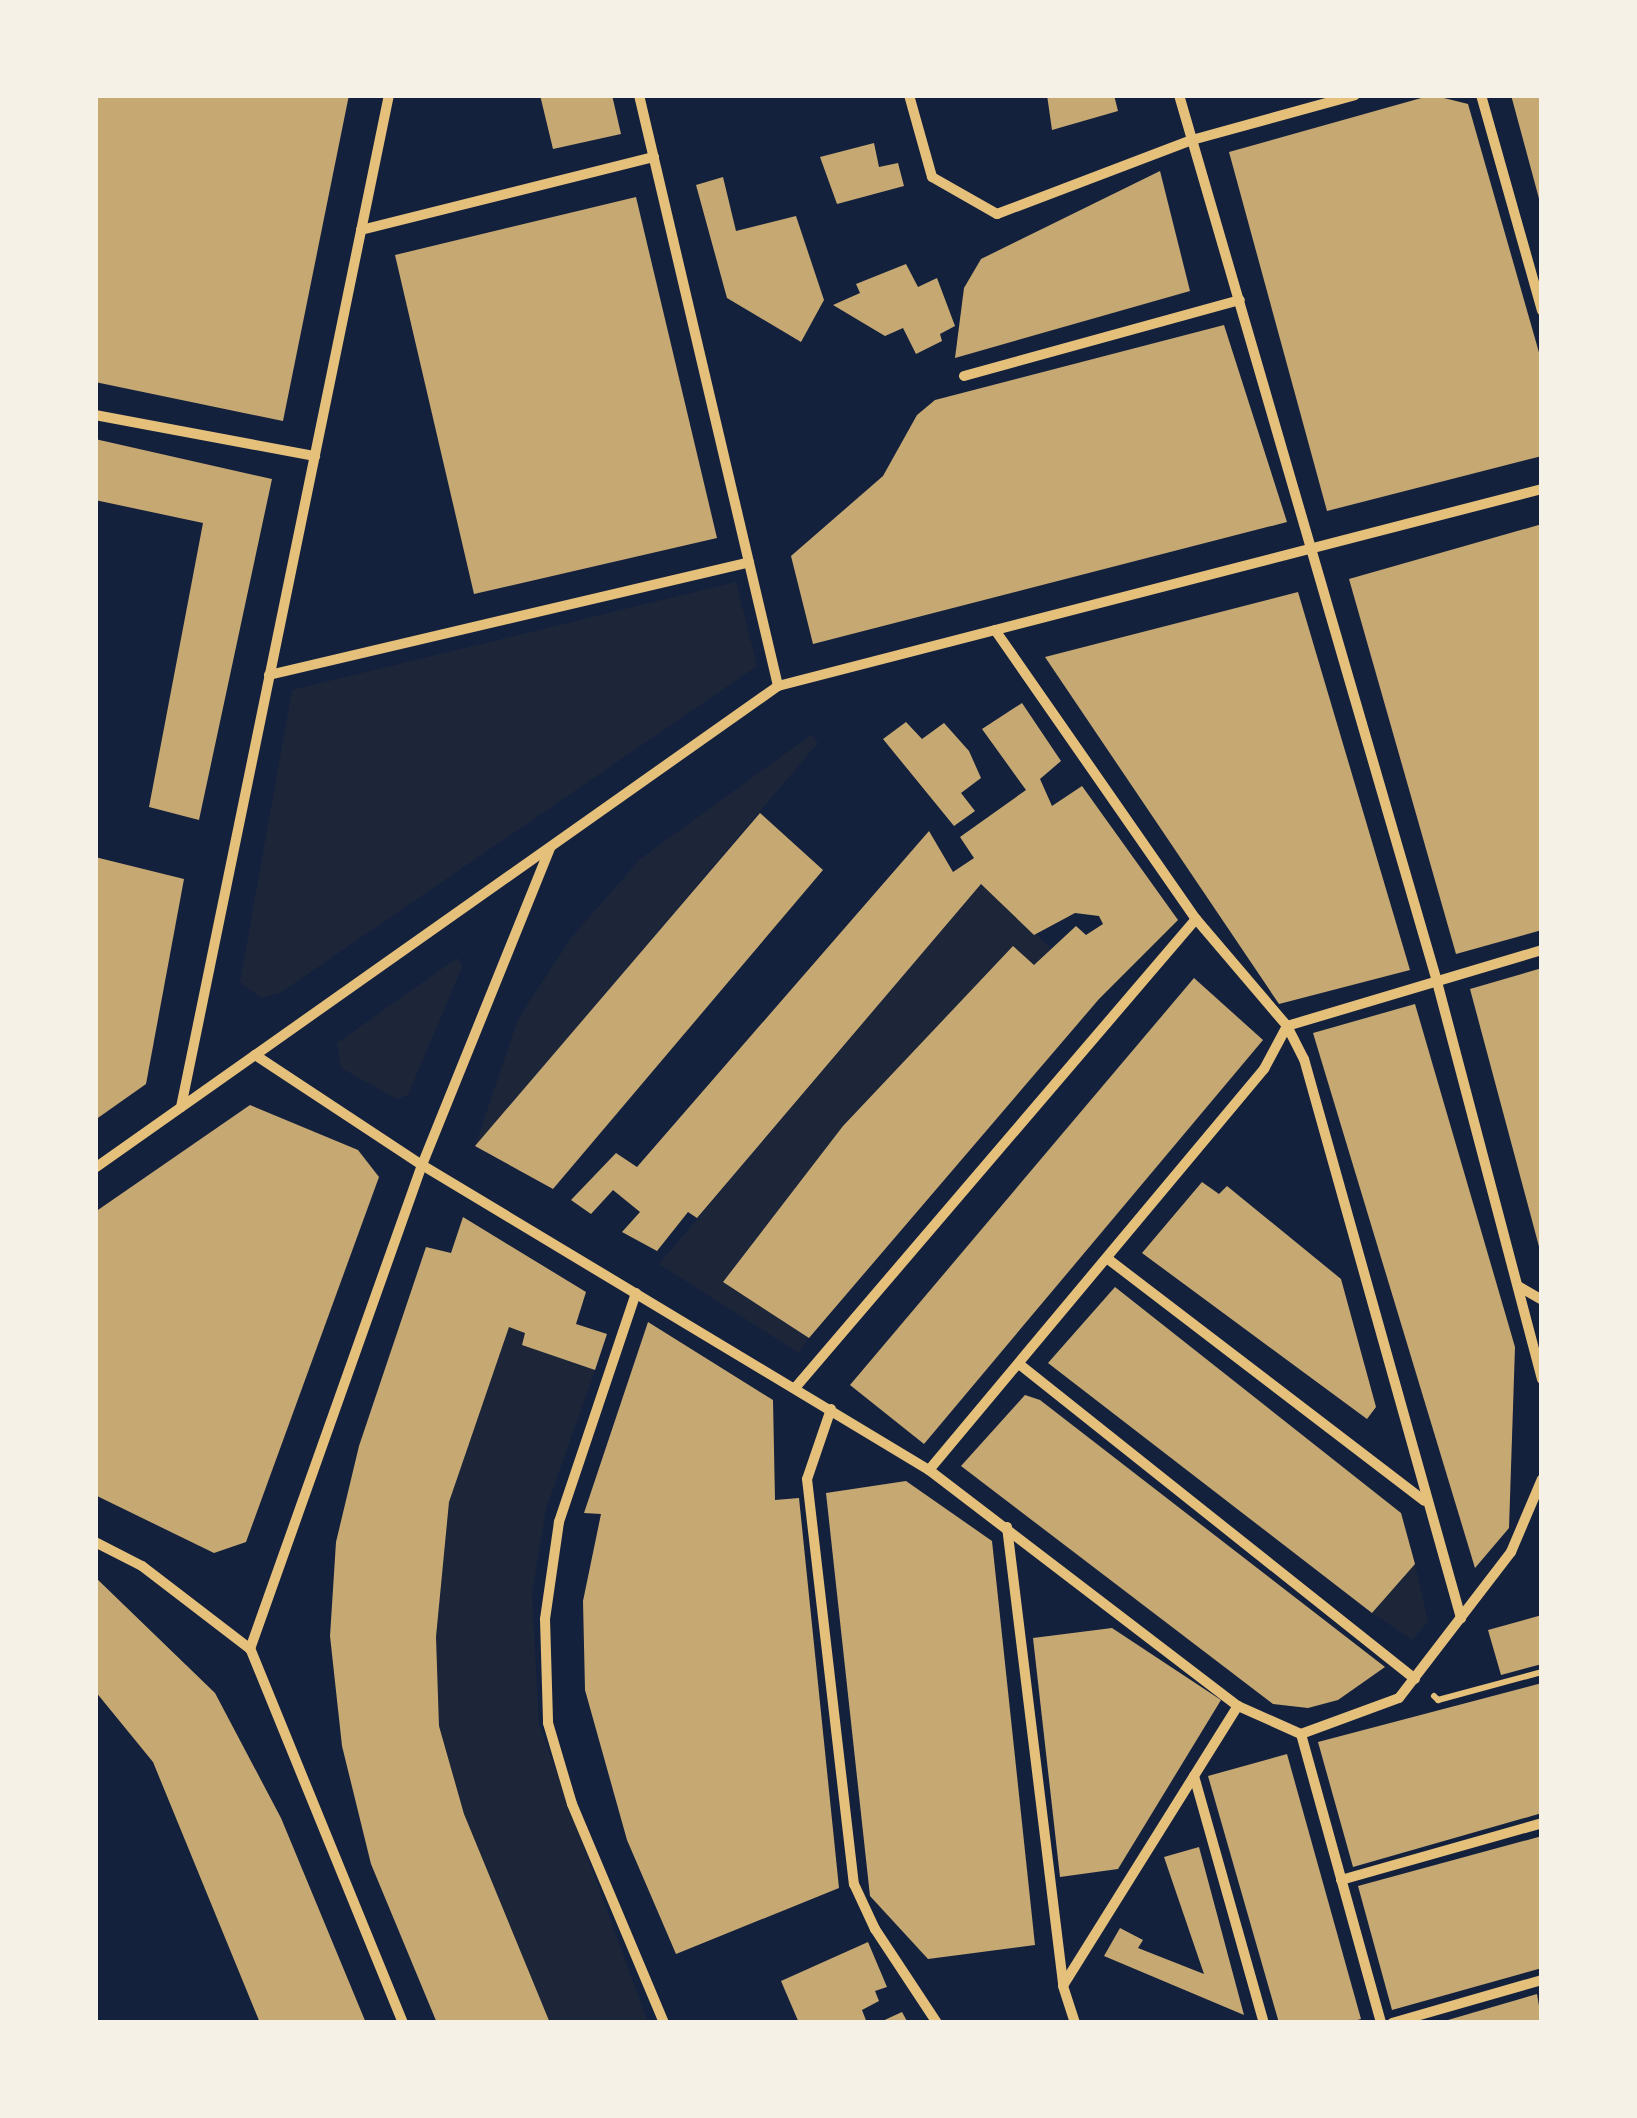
<!DOCTYPE html>
<html>
<head>
<meta charset="utf-8">
<style>
  body { margin:0 }
  #map { position:relative; width:1637px; height:2118px; overflow:hidden; background:#14213d; font-family:Lora,serif }
  div>[style] { position:absolute }
  .green>* { inset:0; background:#1d2539 }
  .building>* { inset:0; background:#c6a872 }
  .path>* { height:6px; margin:-3px; padding:0 3px; transform-origin:3px; border-radius:3px; background:#e5c07b }
  .minor>* { height:10px; margin:-5px; padding:0 5px; transform-origin:5px; border-radius:5px; background:#e5c07b }
  span { translate:-50% -50%; white-space:nowrap; text-align:center; line-height:1.15; -webkit-text-stroke:9px #f6f1e7; paint-order:stroke }
  .frame { position:absolute; inset:0; border:98px solid #f6f1e7; pointer-events:none }
</style>
</head>
<body>
<div id="map">
  <div class="green">
    <i style="clip-path:polygon(736px 582px,757px 666px,280px 993px,261px 998px,240px 982px,292px 690px)"></i>
    <i style="clip-path:polygon(811px 735px,818px 743px,475px 1146px,518px 1019px,571px 938px,640px 859px)"></i>
    <i style="clip-path:polygon(981px 884px,1051px 948px,1034px 965px,1012px 947px,843px 1126px,723px 1281px,809px 1338px,799px 1353px,659px 1264px)"></i>
    <i style="clip-path:polygon(457px 958px,463px 965px,408px 1095px,397px 1099px,341px 1068px,337px 1043px)"></i>
    <i style="clip-path:polygon(509px 1327px,525px 1333px,523px 1345px,595px 1370px,546px 1509px,532px 1593px,539px 1724px,648px 2023px,550px 2023px,464px 1814px,439px 1726px,436px 1637px,449px 1502px)"></i>
    <i style="clip-path:polygon(1415px 1564px,1428px 1622px,1412px 1640px,1372px 1613px)"></i>
  </div>
  <div class="building">
    <i style="clip-path:polygon(97px 95px,349px 95px,283px 421px,95px 382px)"></i>
    <i style="clip-path:polygon(540px 95px,612px 95px,621px 134px,553px 149px)"></i>
    <i style="clip-path:polygon(1047px 95px,1114px 95px,1118px 111px,1052px 130px)"></i>
    <i style="clip-path:polygon(1432px 95px,1468px 104px,1542px 363px,1542px 456px,1327px 511px,1229px 152px)"></i>
    <i style="clip-path:polygon(1511px 95px,1542px 95px,1542px 205px,1541px 206px)"></i>
    <i style="clip-path:polygon(874px 143px,879px 167px,898px 163px,904px 186px,837px 204px,820px 157px)"></i>
    <i style="clip-path:polygon(1160px 171px,1190px 291px,955px 358px,964px 288px,981px 259px)"></i>
    <i style="clip-path:polygon(723px 177px,736px 231px,796px 216px,824px 300px,801px 342px,727px 298px,696px 185px)"></i>
    <i style="clip-path:polygon(636px 197px,717px 538px,474px 594px,395px 255px)"></i>
    <i style="clip-path:polygon(906px 264px,918px 287px,937px 278px,955px 326px,940px 334px,942px 341px,916px 354px,903px 328px,885px 336px,833px 305px,860px 293px,856px 284px)"></i>
    <i style="clip-path:polygon(1224px 325px,1287px 522px,813px 644px,791px 556px,883px 476px,917px 415px,935px 400px)"></i>
    <i style="clip-path:polygon(95px 439px,272px 479px,199px 820px,149px 807px,203px 523px,95px 500px)"></i>
    <i style="clip-path:polygon(1542px 524px,1542px 930px,1456px 954px,1349px 579px)"></i>
    <i style="clip-path:polygon(1298px 592px,1410px 970px,1279px 1004px,1045px 657px)"></i>
    <i style="clip-path:polygon(1022px 703px,1061px 761px,1040px 779px,1052px 806px,1082px 786px,1178px 920px,1099px 999px,809px 1338px,723px 1282px,843px 1126px,1013px 946px,1034px 965px,1076px 926px,1086px 935px,1103px 924px,1099px 916px,1075px 913px,1034px 935px,981px 884px,697px 1218px,688px 1212px,657px 1251px,622px 1232px,640px 1212px,613px 1190px,591px 1214px,571px 1200px,616px 1153px,637px 1167px,929px 831px,953px 872px,974px 858px,960px 837px,1026px 790px,982px 729px)"></i>
    <i style="clip-path:polygon(906px 722px,922px 739px,944px 723px,969px 751px,981px 778px,961px 793px,975px 811px,954px 826px,883px 739px)"></i>
    <i style="clip-path:polygon(760px 813px,823px 870px,553px 1189px,475px 1146px)"></i>
    <i style="clip-path:polygon(95px 857px,184px 879px,146px 1084px,95px 1120px)"></i>
    <i style="clip-path:polygon(1542px 968px,1542px 1254px,1541px 1254px,1470px 989px)"></i>
    <i style="clip-path:polygon(1194px 978px,1263px 1040px,924px 1444px,850px 1385px)"></i>
    <i style="clip-path:polygon(1415px 1004px,1515px 1347px,1509px 1528px,1475px 1568px,1313px 1033px)"></i>
    <i style="clip-path:polygon(250px 1105px,358px 1150px,379px 1177px,246px 1542px,214px 1553px,95px 1495px,95px 1212px)"></i>
    <i style="clip-path:polygon(1202px 1182px,1219px 1194px,1227px 1186px,1341px 1279px,1376px 1407px,1367px 1419px,1142px 1253px)"></i>
    <i style="clip-path:polygon(463px 1217px,586px 1292px,576px 1324px,607px 1334px,595px 1370px,522px 1345px,525px 1333px,509px 1327px,449px 1502px,436px 1637px,439px 1726px,464px 1814px,550px 2023px,437px 2023px,371px 1864px,342px 1746px,330px 1636px,336px 1542px,359px 1446px,426px 1247px,451px 1253px)"></i>
    <i style="clip-path:polygon(1115px 1287px,1401px 1513px,1415px 1564px,1372px 1613px,1048px 1363px)"></i>
    <i style="clip-path:polygon(648px 1322px,773px 1400px,775px 1500px,799px 1498px,839px 1888px,676px 1954px,627px 1840px,585px 1690px,583px 1601px,601px 1514px,584px 1513px)"></i>
    <i style="clip-path:polygon(1025px 1395px,1040px 1400px,1385px 1667px,1338px 1700px,1308px 1708px,1273px 1704px,961px 1466px)"></i>
    <i style="clip-path:polygon(906px 1481px,992px 1541px,1035px 1945px,928px 1959px,870px 1896px,826px 1493px)"></i>
    <i style="clip-path:polygon(95px 1577px,215px 1693px,281px 1818px,366px 2023px,260px 2023px,153px 1762px,95px 1691px)"></i>
    <i style="clip-path:polygon(1542px 1615px,1542px 1664px,1501px 1675px,1488px 1630px)"></i>
    <i style="clip-path:polygon(1112px 1628px,1221px 1700px,1118px 1869px,1060px 1877px,1033px 1638px)"></i>
    <i style="clip-path:polygon(1542px 1683px,1542px 1813px,1353px 1867px,1318px 1742px)"></i>
    <i style="clip-path:polygon(1287px 1754px,1361px 2019px,1347px 2023px,1279px 2023px,1208px 1776px)"></i>
    <i style="clip-path:polygon(1542px 1836px,1542px 1968px,1392px 2010px,1358px 1886px)"></i>
    <i style="clip-path:polygon(1199px 1847px,1244px 2015px,1104px 1956px,1120px 1928px,1143px 1940px,1138px 1948px,1204px 1974px,1164px 1857px)"></i>
    <i style="clip-path:polygon(868px 1942px,887px 1987px,875px 1991px,879px 2001px,862px 2010px,867px 2023px,799px 2023px,781px 1981px)"></i>
    <i style="clip-path:polygon(1537px 1994px,1542px 2023px,1441px 2023px,1441px 2022px)"></i>
    <i style="clip-path:polygon(902px 2012px,908px 2023px,878px 2023px)"></i>
  </div>
  <div class="path">
    <i style="left:1434px;top:1696px;width:6px;rotate:45deg"></i>
    <i style="left:1438px;top:1700px;width:108px;rotate:-15.1deg"></i>
  </div>
  <div class="minor">
    <i style="left:639px;top:95px;width:607px;rotate:76.76deg"></i>
    <i style="left:909px;top:95px;width:85px;rotate:74.3deg"></i>
    <i style="left:932px;top:177px;width:75px;rotate:29.6deg"></i>
    <i style="left:997px;top:214px;width:209px;rotate:-20.8deg"></i>
    <i style="left:1192px;top:140px;width:169px;rotate:-15.4deg"></i>
    <i style="left:1179px;top:95px;width:920px;rotate:73.77deg"></i>
    <i style="left:1436px;top:978px;width:415px;rotate:75.2deg"></i>
    <i style="left:1481px;top:95px;width:224px;rotate:74.2deg"></i>
    <i style="left:361px;top:230px;width:302px;rotate:-14deg"></i>
    <i style="left:964px;top:376px;width:286px;rotate:-15.4deg"></i>
    <i style="left:95px;top:415px;width:224px;rotate:10.6deg"></i>
    <i style="left:995px;top:630px;width:352px;rotate:55.2deg"></i>
    <i style="left:1196px;top:919px;width:140px;rotate:49.6deg"></i>
    <i style="left:1287px;top:1026px;width:37px;rotate:63deg"></i>
    <i style="left:1304px;top:1059px;width:581px;rotate:74.31deg"></i>
    <i style="left:269px;top:675px;width:493px;rotate:-13.2deg"></i>
    <i style="left:1287px;top:1026px;width:266px;rotate:-16.6deg"></i>
    <i style="left:255px;top:1055px;width:200px;rotate:33.4deg"></i>
    <i style="left:422px;top:1165px;width:592px;rotate:31.03deg"></i>
    <i style="left:929px;top:1470px;width:389px;rotate:37.4deg"></i>
    <i style="left:1238px;top:1706px;width:69px;rotate:24deg"></i>
    <i style="left:1301px;top:1734px;width:104px;rotate:-20.2deg"></i>
    <i style="left:1399px;top:1698px;width:184px;rotate:-52.5deg"></i>
    <i style="left:1511px;top:1552px;width:79px;rotate:-67deg"></i>
    <i style="left:181px;top:1107px;width:1033px;rotate:-78.39deg"></i>
    <i style="left:95px;top:1168px;width:836px;rotate:-35.21deg"></i>
    <i style="left:778px;top:686px;width:789px;rotate:-14.46deg"></i>
    <i style="left:1108px;top:1259px;width:398px;rotate:37.4deg"></i>
    <i style="left:1518px;top:1286px;width:28px;rotate:30deg"></i>
    <i style="left:636px;top:1293px;width:242px;rotate:108.6deg"></i>
    <i style="left:559px;top:1522px;width:98px;rotate:98.2deg"></i>
    <i style="left:545px;top:1619px;width:104px;rotate:88.3deg"></i>
    <i style="left:548px;top:1723px;width:84px;rotate:73.5deg"></i>
    <i style="left:572px;top:1804px;width:238px;rotate:67.2deg"></i>
    <i style="left:1019px;top:1364px;width:506px;rotate:38.5deg"></i>
    <i style="left:795px;top:1388px;width:617px;rotate:-49.47deg"></i>
    <i style="left:831px;top:1409px;width:74px;rotate:108.9deg"></i>
    <i style="left:807px;top:1479px;width:408px;rotate:83.4deg"></i>
    <i style="left:854px;top:1884px;width:50px;rotate:65deg"></i>
    <i style="left:875px;top:1929px;width:113px;rotate:56.6deg"></i>
    <i style="left:929px;top:1470px;width:523px;rotate:-50.12deg"></i>
    <i style="left:1264px;top:1069px;width:49px;rotate:-61.9deg"></i>
    <i style="left:1007px;top:1527px;width:462px;rotate:83deg"></i>
    <i style="left:1063px;top:1986px;width:39px;rotate:72deg"></i>
    <i style="left:95px;top:1542px;width:53px;rotate:27.1deg"></i>
    <i style="left:142px;top:1566px;width:136px;rotate:37.5deg"></i>
    <i style="left:1301px;top:1734px;width:300px;rotate:74.5deg"></i>
    <i style="left:1194px;top:1776px;width:257px;rotate:74.2deg"></i>
    <i style="left:1341px;top:1880px;width:209px;rotate:-15.8deg"></i>
    <i style="left:1064px;top:1984px;width:328px;rotate:-58deg"></i>
    <i style="left:403px;top:2023px;width:404px;rotate:-112.2deg"></i>
    <i style="left:250px;top:1649px;width:514px;rotate:-70.44deg"></i>
    <i style="left:422px;top:1165px;width:342px;rotate:-68deg"></i>
    <i style="left:1392px;top:2023px;width:156px;rotate:-16deg"></i>
  </div>
  <div class="frame"></div>
</div>
</body>
</html>
